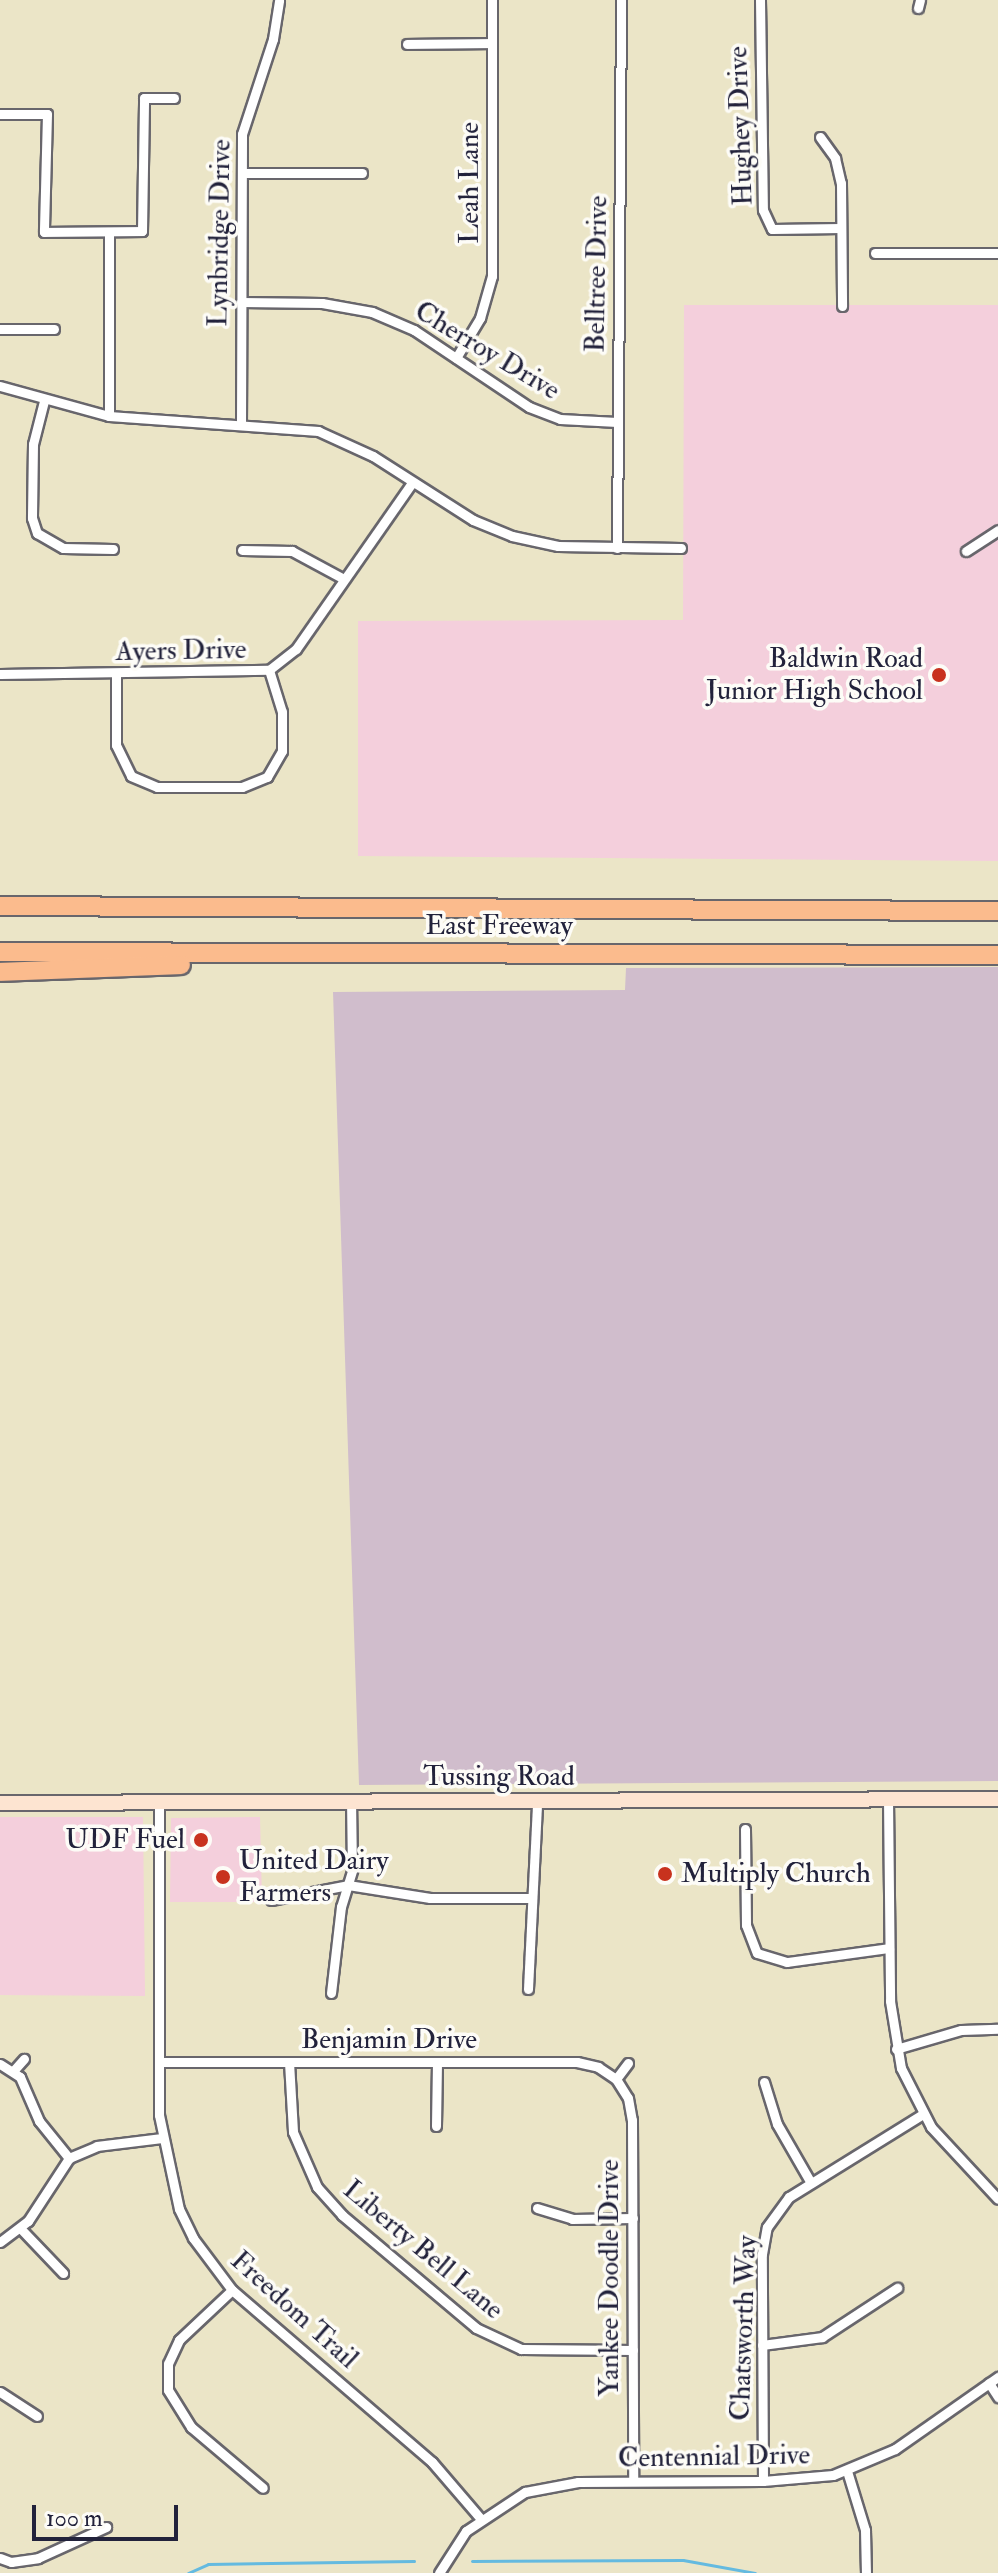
<!DOCTYPE html>
<html>
<head>
<meta charset="utf-8">
<style>
  body { margin:0 }
  #map { position:relative; width:998px; height:2573px; overflow:hidden; background:#ebe5c7; font-family:"IM FELL Double Pica",serif }
  div>[style] { position:absolute }
  .built>* { inset:0; background:#f4cfdc }
  .industrial>* { inset:0; background:#d0bdcc }
  .stream>* { height:3px; margin:-1.5px; padding:0 1.5px; transform-origin:1.5px; border-radius:1.5px; background:#64bae0 }
  .roads { filter:drop-shadow(2px 0 #68666c) drop-shadow(-2px 0 #68666c) drop-shadow(0 2px #68666c) drop-shadow(0 -2px #68666c) }
  .minor>* { height:9px; margin:-4.5px; padding:0 4.5px; transform-origin:4.5px; border-radius:4.5px; background:#fff }
  .secondary>* { height:14px; margin:-7px; padding:0 7px; transform-origin:7px; border-radius:7px; background:#fde4d1 }
  .motorway>* { height:18px; margin:-9px; padding:0 9px; transform-origin:9px; border-radius:9px; background:#fbbb8d }
  .dots>* { width:22px; height:22px; translate:-50% -50%; box-sizing:border-box; border:4px solid #fdfcf7; border-radius:50% }
  span { translate:-50% -50%; white-space:nowrap; text-align:center; line-height:1.15; -webkit-text-stroke:7px #fdfcf7; paint-order:stroke }
  .street-label { font-size:28px; color:#22223b }
  .poi-label { font-size:28px; color:#22223b }
  .right { translate:-100% -50%; text-align:right }
  .left { translate:0 -50%; text-align:left }
  .scale { position:absolute; left:32px; top:2505px; width:146px; height:36px; box-sizing:border-box; border:4px solid #22223b; border-top:0; padding-left:10px; font-size:24px; line-height:28px; white-space:nowrap; color:#22223b; -webkit-text-stroke:6px #fdfcf7; paint-order:stroke }
</style>
</head>
<body>
<div id="map">
  <div class="built">
    <i style="clip-path:polygon(684px 305px,998px 305px,998px 861px,358px 856px,358px 621px,683px 620px)"></i>
    <i style="clip-path:polygon(0 1817px,143px 1817px,145px 1996px,0 1995px)"></i>
    <i style="clip-path:polygon(260px 1817px,262px 1902px,170px 1902px,171px 1818px)"></i>
  </div>
  <div class="industrial">
    <i style="clip-path:polygon(998px 967px,998px 1781px,359px 1785px,333px 992px,625px 990px,626px 968px)"></i>
  </div>
  <div class="stream">
    <i style="left:472px;top:2561px;width:211px;rotate:-0.3deg"></i>
    <i style="left:683px;top:2560px;width:73px;rotate:10.2deg"></i>
    <i style="left:188px;top:2573px;width:22px;rotate:-24deg"></i>
    <i style="left:208px;top:2564px;width:206px;rotate:-0.8deg"></i>
  </div>
  <div class="roads">
    <div class="minor">
      <i style="left:760px;top:0;width:210px;rotate:89.2deg"></i>
      <i style="left:763px;top:210px;width:21px;rotate:65deg"></i>
      <i style="left:772px;top:229px;width:69px;rotate:-0.8deg"></i>
      <i style="left:918px;top:8px;width:8px;rotate:-76deg"></i>
      <i style="left:407px;top:44px;width:85px;rotate:-0.7deg"></i>
      <i style="left:0;top:114px;width:47px"></i>
      <i style="left:47px;top:114px;width:118px;rotate:91.5deg"></i>
      <i style="left:44px;top:232px;width:98px;rotate:-0.6deg"></i>
      <i style="left:142px;top:231px;width:133px;rotate:-89.1deg"></i>
      <i style="left:144px;top:98px;width:30px"></i>
      <i style="left:820px;top:137px;width:26px;rotate:54deg"></i>
      <i style="left:835px;top:158px;width:26px;rotate:77deg"></i>
      <i style="left:841px;top:183px;width:123px;rotate:89.5deg"></i>
      <i style="left:242px;top:173px;width:120px"></i>
      <i style="left:875px;top:253px;width:123px"></i>
      <i style="left:241px;top:302px;width:81px;rotate:0.7deg"></i>
      <i style="left:322px;top:303px;width:51px;rotate:10.2deg"></i>
      <i style="left:372px;top:312px;width:46px;rotate:23.2deg"></i>
      <i style="left:414px;top:330px;width:138px;rotate:33.8deg"></i>
      <i style="left:529px;top:407px;width:33px;rotate:21deg"></i>
      <i style="left:560px;top:419px;width:57px;rotate:3deg"></i>
      <i style="left:0;top:329px;width:54px"></i>
      <i style="left:456px;top:358px;width:47px;rotate:-59deg"></i>
      <i style="left:480px;top:318px;width:44px;rotate:-74.1deg"></i>
      <i style="left:492px;top:276px;width:276px;rotate:-90deg"></i>
      <i style="left:0;top:386px;width:113px;rotate:15.4deg"></i>
      <i style="left:109px;top:416px;width:210px;rotate:4.1deg"></i>
      <i style="left:318px;top:431px;width:60px;rotate:24.4deg"></i>
      <i style="left:373px;top:456px;width:119px;rotate:32.6deg"></i>
      <i style="left:473px;top:520px;width:42px;rotate:22.3deg"></i>
      <i style="left:512px;top:536px;width:47px;rotate:12.3deg"></i>
      <i style="left:558px;top:546px;width:123px;rotate:0.9deg"></i>
      <i style="left:44px;top:401px;width:44px;rotate:104.3deg"></i>
      <i style="left:33px;top:444px;width:74px;rotate:90.8deg"></i>
      <i style="left:32px;top:518px;width:16px;rotate:72deg"></i>
      <i style="left:37px;top:533px;width:30px;rotate:30deg"></i>
      <i style="left:63px;top:548px;width:50px;rotate:1.1deg"></i>
      <i style="left:109px;top:416px;width:184px;rotate:-90deg"></i>
      <i style="left:241px;top:424px;width:290px;rotate:-89.8deg"></i>
      <i style="left:242px;top:134px;width:100px;rotate:-71.9deg"></i>
      <i style="left:273px;top:39px;width:39px;rotate:-81deg"></i>
      <i style="left:617px;top:548px;width:548px;rotate:-89.58deg"></i>
      <i style="left:242px;top:550px;width:50px;rotate:1.1deg"></i>
      <i style="left:292px;top:551px;width:59px;rotate:28.3deg"></i>
      <i style="left:966px;top:551px;width:38px;rotate:-33deg"></i>
      <i style="left:0;top:674px;width:269px;rotate:-0.9deg"></i>
      <i style="left:269px;top:670px;width:34px;rotate:-38deg"></i>
      <i style="left:296px;top:649px;width:203px;rotate:-55.1deg"></i>
      <i style="left:116px;top:674px;width:71px;rotate:90deg"></i>
      <i style="left:116px;top:745px;width:34px;rotate:64deg"></i>
      <i style="left:131px;top:776px;width:28px;rotate:23deg"></i>
      <i style="left:157px;top:787px;width:85px"></i>
      <i style="left:242px;top:787px;width:27px;rotate:-22deg"></i>
      <i style="left:267px;top:777px;width:30px;rotate:-60deg"></i>
      <i style="left:282px;top:751px;width:39px;rotate:-90deg"></i>
      <i style="left:282px;top:712px;width:44px;rotate:-107.2deg"></i>
      <i style="left:888px;top:1799px;width:202px;rotate:89.4deg"></i>
      <i style="left:890px;top:2001px;width:68px;rotate:80.7deg"></i>
      <i style="left:901px;top:2068px;width:66px;rotate:63deg"></i>
      <i style="left:931px;top:2127px;width:98px;rotate:47.1deg"></i>
      <i style="left:159px;top:1802px;width:313px;rotate:90deg"></i>
      <i style="left:159px;top:2115px;width:96px;rotate:78deg"></i>
      <i style="left:179px;top:2209px;width:32px;rotate:64deg"></i>
      <i style="left:193px;top:2238px;width:65px;rotate:53.1deg"></i>
      <i style="left:232px;top:2290px;width:264px;rotate:40.7deg"></i>
      <i style="left:432px;top:2462px;width:74px;rotate:49.4deg"></i>
      <i style="left:745px;top:1829px;width:96px;rotate:89.4deg"></i>
      <i style="left:746px;top:1925px;width:30px;rotate:69deg"></i>
      <i style="left:757px;top:1953px;width:31px;rotate:17deg"></i>
      <i style="left:787px;top:1962px;width:103px;rotate:-7.8deg"></i>
      <i style="left:271px;top:1900px;width:78px;rotate:-11deg"></i>
      <i style="left:348px;top:1885px;width:83px;rotate:9deg"></i>
      <i style="left:430px;top:1898px;width:100px"></i>
      <i style="left:528px;top:1989px;width:185px;rotate:-87.2deg"></i>
      <i style="left:331px;top:1993px;width:87px;rotate:-83.4deg"></i>
      <i style="left:341px;top:1907px;width:39px;rotate:-73deg"></i>
      <i style="left:352px;top:1870px;width:68px;rotate:-90.8deg"></i>
      <i style="left:896px;top:2049px;width:68px;rotate:-16.3deg"></i>
      <i style="left:961px;top:2030px;width:37px;rotate:-2deg"></i>
      <i style="left:159px;top:2062px;width:418px"></i>
      <i style="left:577px;top:2062px;width:22px;rotate:13deg"></i>
      <i style="left:598px;top:2067px;width:22px;rotate:34deg"></i>
      <i style="left:616px;top:2079px;width:22px;rotate:58deg"></i>
      <i style="left:628px;top:2098px;width:22px;rotate:80deg"></i>
      <i style="left:632px;top:2120px;width:361px;rotate:89.8deg"></i>
      <i style="left:289px;top:2062px;width:70px;rotate:86.7deg"></i>
      <i style="left:293px;top:2132px;width:60px;rotate:66.4deg"></i>
      <i style="left:317px;top:2187px;width:38px;rotate:48deg"></i>
      <i style="left:342px;top:2215px;width:175px;rotate:40.1deg"></i>
      <i style="left:476px;top:2328px;width:50px;rotate:25deg"></i>
      <i style="left:521px;top:2349px;width:112px;rotate:0.5deg"></i>
      <i style="left:0;top:2064px;width:24px;rotate:33deg"></i>
      <i style="left:20px;top:2077px;width:48px;rotate:66.6deg"></i>
      <i style="left:39px;top:2121px;width:48px;rotate:51deg"></i>
      <i style="left:14px;top:2070px;width:15px;rotate:-48deg"></i>
      <i style="left:616px;top:2079px;width:20px;rotate:-53deg"></i>
      <i style="left:764px;top:2082px;width:44px;rotate:72.8deg"></i>
      <i style="left:777px;top:2124px;width:68px;rotate:60deg"></i>
      <i style="left:436px;top:2126px;width:64px;rotate:-89.1deg"></i>
      <i style="left:537px;top:2208px;width:37px;rotate:17deg"></i>
      <i style="left:572px;top:2219px;width:61px;rotate:-0.9deg"></i>
      <i style="left:21px;top:2229px;width:61px;rotate:46.3deg"></i>
      <i style="left:0;top:2242px;width:35px;rotate:-37deg"></i>
      <i style="left:28px;top:2221px;width:75px;rotate:-56.9deg"></i>
      <i style="left:69px;top:2158px;width:30px;rotate:-23deg"></i>
      <i style="left:97px;top:2146px;width:65px;rotate:-7deg"></i>
      <i style="left:232px;top:2290px;width:73px;rotate:136.7deg"></i>
      <i style="left:179px;top:2340px;width:26px;rotate:115deg"></i>
      <i style="left:168px;top:2364px;width:26px;rotate:90deg"></i>
      <i style="left:168px;top:2390px;width:44px;rotate:58.1deg"></i>
      <i style="left:191px;top:2427px;width:94px;rotate:40.3deg"></i>
      <i style="left:762px;top:2345px;width:61px;rotate:-7.6deg"></i>
      <i style="left:822px;top:2337px;width:90px;rotate:-33.2deg"></i>
      <i style="left:989px;top:2383px;width:17px;rotate:57deg"></i>
      <i style="left:0;top:2392px;width:44px;rotate:33deg"></i>
      <i style="left:847px;top:2471px;width:62px;rotate:73deg"></i>
      <i style="left:865px;top:2530px;width:43px;rotate:88.7deg"></i>
      <i style="left:763px;top:2481px;width:227px;rotate:-90.3deg"></i>
      <i style="left:762px;top:2254px;width:27px;rotate:-80deg"></i>
      <i style="left:767px;top:2227px;width:37px;rotate:-54deg"></i>
      <i style="left:789px;top:2197px;width:158px;rotate:-31.8deg"></i>
      <i style="left:0;top:2558px;width:12px;rotate:20deg"></i>
      <i style="left:11px;top:2562px;width:27px;rotate:-8deg"></i>
      <i style="left:38px;top:2558px;width:75px;rotate:-24.5deg"></i>
      <i style="left:439px;top:2573px;width:50px;rotate:-57.3deg"></i>
      <i style="left:466px;top:2531px;width:71px;rotate:-33.5deg"></i>
      <i style="left:525px;top:2492px;width:54px;rotate:-10.7deg"></i>
      <i style="left:578px;top:2482px;width:185px;rotate:-0.3deg"></i>
      <i style="left:763px;top:2481px;width:70px;rotate:-4.9deg"></i>
      <i style="left:833px;top:2475px;width:67px;rotate:-22.8deg"></i>
      <i style="left:895px;top:2449px;width:126px;rotate:-35deg"></i>
    </div>
    <div class="secondary">
      <i style="left:0;top:1803px;width:998px;rotate:-0.23deg"></i>
    </div>
    <div class="motorway">
      <i style="left:0;top:906px;width:998px;rotate:0.29deg"></i>
      <i style="left:0;top:952px;width:998px;rotate:0.17deg"></i>
      <i style="left:0;top:972px;width:181px;rotate:-2.2deg"></i>
    </div>
  </div>
  <div class="dots">
    <i style="left:939px;top:675px;background:#c8321e"></i>
    <i style="left:201px;top:1840px;background:#c8321e"></i>
    <i style="left:665px;top:1874px;background:#c8321e"></i>
    <i style="left:223px;top:1877px;background:#c8321e"></i>
  </div>
  <div class="street-label">
    <span style="left:741px;top:126px;rotate:-92deg">Hughey Drive</span>
    <span style="left:470px;top:183px;rotate:-90deg">Leah Lane</span>
    <span style="left:220px;top:233px;rotate:-89deg">Lynbridge Drive</span>
    <span style="left:597px;top:274px;rotate:-89deg">Belltree Drive</span>
    <span style="left:487px;top:351px;rotate:31deg">Cherroy Drive</span>
    <span style="left:181px;top:651px;rotate:-1deg">Ayers Drive</span>
    <span style="left:499px;top:926px">East Freeway</span>
    <span style="left:499px;top:1777px">Tussing Road</span>
    <span style="left:389px;top:2040px">Benjamin Drive</span>
    <span style="left:423px;top:2250px;rotate:40deg">Liberty Bell Lane</span>
    <span style="left:610px;top:2278px;rotate:-90deg">Yankee Doodle Drive</span>
    <span style="left:294px;top:2310px;rotate:42deg">Freedom Trail</span>
    <span style="left:744px;top:2328px;rotate:-88deg">Chatsworth Way</span>
    <span style="left:714px;top:2457px;rotate:-1deg">Centennial Drive</span>
  </div>
  <div class="poi-label">
    <span class="right" style="left:923px;top:675px">Baldwin Road<br>Junior High School</span>
    <span class="right" style="left:185px;top:1840px">UDF Fuel</span>
    <span class="left" style="left:239px;top:1877px">United Dairy<br>Farmers</span>
    <span class="left" style="left:681px;top:1874px">Multiply Church</span>
  </div>
  <div class="scale">100 m</div>
</div>
</body>
</html>
